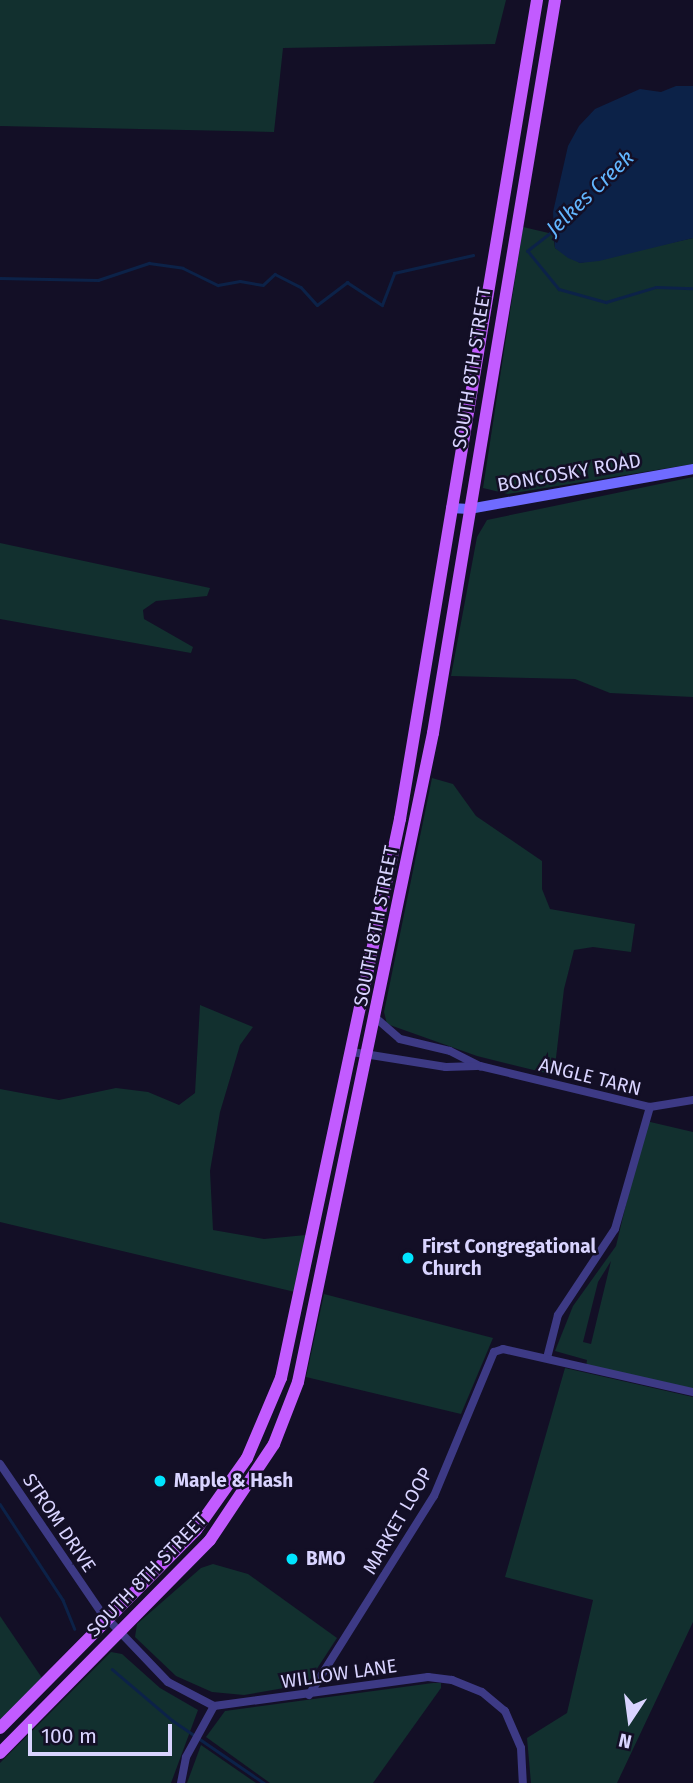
<!DOCTYPE html>
<html>
<head>
<meta charset="utf-8">
<style>
  body { margin:0 }
  #map { position:relative; width:693px; height:1783px; overflow:hidden; background:#130f26; font-family:"Fira Sans",sans-serif }
  div>[style] { position:absolute }
  .green>* { inset:0; background:#12302f }
  .water>* { inset:0; background:#0c2248 }
  .stream>* { height:2.5px; margin:-1.25px; padding:0 1.25px; transform-origin:1.25px; border-radius:1.25px; background:#0c2248 }
  .street>* { height:8px; margin:-4px; padding:0 4px; transform-origin:4px; border-radius:4px; background:#3d3a85 }
  .secondary>* { height:10px; margin:-5px; padding:0 5px; transform-origin:5px; border-radius:5px; background:#6f6bff }
  .primary>* { height:12px; margin:-6px; padding:0 6px; transform-origin:6px; border-radius:6px; background:#c25bff }
  .dots>* { width:19px; height:19px; translate:-50% -50%; box-sizing:border-box; border:4px solid #130f26; border-radius:50% }
  span { translate:-50% -50%; white-space:nowrap; text-align:center; line-height:1.15; -webkit-text-stroke:5px #130f26; paint-order:stroke }
  .street-label { font-size:19px; color:#d9d4ff }
  .poi-label { font-size:19px; color:#d9d4ff; font-weight:700 }
  .left { translate:0 -50%; text-align:left }
  .water-label { font-size:21px; color:#62b6ff; font-style:italic }
  .north { position:absolute; left:595px; top:1685px; width:70px; height:70px; -webkit-text-stroke:5px #130f26; paint-order:stroke; rotate:193deg; font-size:19px; font-weight:700; line-height:28px; text-align:center; color:#d9d4ff }
  .north::after { content:''; display:block; margin:auto; width:24px; height:32px; background:#d9d4ff; clip-path:polygon(50% 0,100% 100%,50% 72%,0 100%) }
  .scale { position:absolute; left:28px; top:1724px; width:144px; height:32px; box-sizing:border-box; border:4px solid #d9d4ff; border-top:0; padding-left:9px; font-size:21px; line-height:24px; white-space:nowrap; color:#d9d4ff; -webkit-text-stroke:5px #130f26; paint-order:stroke }
</style>
</head>
<body>
<div id="map">
  <div class="green">
    <i style="clip-path:polygon(0 0,506px 0,495px 44px,283px 48px,274px 132px,0 126px)"></i>
    <i style="clip-path:polygon(523px 227px,553px 234px,555px 248px,580px 263px,693px 238px,693px 464px,508px 494px,483px 488px)"></i>
    <i style="clip-path:polygon(693px 477px,693px 697px,610px 693px,575px 679px,451px 676px,477px 537px,487px 520px)"></i>
    <i style="clip-path:polygon(0 543px,210px 588px,207px 596px,156px 601px,143px 610px,144px 619px,193px 647px,191px 653px,0 619px)"></i>
    <i style="clip-path:polygon(432px 778px,453px 784px,476px 816px,542px 861px,542px 889px,550px 909px,635px 924px,631px 952px,593px 947px,574px 950px,564px 989px,554px 1075px,477px 1056px,387px 1024px,384px 1012px)"></i>
    <i style="clip-path:polygon(200px 1005px,253px 1027px,240px 1045px,220px 1112px,210px 1171px,213px 1230px,264px 1239px,306px 1235px,295px 1292px,0 1222px,0 1089px,59px 1100px,116px 1088px,148px 1092px,179px 1105px,195px 1093px)"></i>
    <i style="clip-path:polygon(evenodd,646px 1121px,693px 1132px,693px 1393px,586px 1367px,587px 1360px,555px 1351px,573px 1306px,616px 1246px,646px 1121px,611px 1261px,591px 1344px,583px 1342px,598px 1282px,611px 1261px)"></i>
    <i style="clip-path:polygon(324px 1294px,493px 1338px,461px 1414px,306px 1377px)"></i>
    <i style="clip-path:polygon(565px 1368px,693px 1397px,693px 1622px,617px 1783px,531px 1783px,527px 1738px,567px 1713px,593px 1600px,505px 1577px)"></i>
    <i style="clip-path:polygon(213px 1564px,248px 1574px,337px 1638px,307px 1684px,244px 1695px,212px 1692px,176px 1676px,135px 1637px,137px 1624px,201px 1568px)"></i>
    <i style="clip-path:polygon(0 1616px,42px 1678px,0 1720px)"></i>
    <i style="clip-path:polygon(111px 1652px,122px 1654px,160px 1688px,198px 1710px,171px 1783px,0 1783px,0 1763px)"></i>
    <i style="clip-path:polygon(433px 1683px,441px 1683px,441px 1688px,373px 1783px,270px 1783px,206px 1737px,225px 1711px)"></i>
    <i style="clip-path:polygon(201px 1745px,256px 1783px,187px 1783px)"></i>
  </div>
  <div class="water">
    <i style="clip-path:polygon(676px 86px,693px 86px,693px 238px,599px 261px,580px 263px,568px 258px,555px 248px,553px 212px,568px 146px,579px 126px,595px 109px,640px 89px,661px 92px)"></i>
  </div>
  <div class="stream">
    <i style="left:556px;top:229px;width:36px;rotate:142deg"></i>
    <i style="left:528px;top:251px;width:49px;rotate:50.8deg"></i>
    <i style="left:559px;top:289px;width:49px;rotate:15.5deg"></i>
    <i style="left:606px;top:302px;width:52px;rotate:-16.7deg"></i>
    <i style="left:656px;top:287px;width:37px;rotate:2deg"></i>
    <i style="left:0;top:278px;width:98px;rotate:1.2deg"></i>
    <i style="left:98px;top:280px;width:54px;rotate:-18.4deg"></i>
    <i style="left:149px;top:263px;width:34px;rotate:8deg"></i>
    <i style="left:183px;top:268px;width:39px;rotate:26deg"></i>
    <i style="left:218px;top:285px;width:22px;rotate:-10deg"></i>
    <i style="left:240px;top:281px;width:23px;rotate:10deg"></i>
    <i style="left:263px;top:285px;width:16px;rotate:-43deg"></i>
    <i style="left:275px;top:274px;width:29px;rotate:27deg"></i>
    <i style="left:301px;top:287px;width:24px;rotate:48deg"></i>
    <i style="left:317px;top:305px;width:38px;rotate:-37deg"></i>
    <i style="left:347px;top:282px;width:42px;rotate:33.3deg"></i>
    <i style="left:382px;top:305px;width:34px;rotate:-69deg"></i>
    <i style="left:394px;top:273px;width:81px;rotate:-12.8deg"></i>
    <i style="left:0;top:1504px;width:115px;rotate:56.7deg"></i>
    <i style="left:63px;top:1600px;width:31px;rotate:68deg"></i>
    <i style="left:112px;top:1669px;width:79px;rotate:40.4deg"></i>
    <i style="left:172px;top:1720px;width:112px;rotate:34.4deg"></i>
  </div>
  <div class="street">
    <i style="left:377px;top:1019px;width:30px;rotate:41deg"></i>
    <i style="left:400px;top:1039px;width:51px;rotate:13.5deg"></i>
    <i style="left:450px;top:1051px;width:34px;rotate:27deg"></i>
    <i style="left:480px;top:1066px;width:175px;rotate:13.6deg"></i>
    <i style="left:650px;top:1107px;width:44px;rotate:-9.2deg"></i>
    <i style="left:352px;top:1052px;width:95px;rotate:9.1deg"></i>
    <i style="left:446px;top:1067px;width:31px;rotate:-2deg"></i>
    <i style="left:547px;top:1358px;width:44px;rotate:-75.7deg"></i>
    <i style="left:558px;top:1315px;width:103px;rotate:-56.5deg"></i>
    <i style="left:615px;top:1229px;width:127px;rotate:-74deg"></i>
    <i style="left:0;top:1464px;width:179px;rotate:55.7deg"></i>
    <i style="left:101px;top:1612px;width:97px;rotate:46.3deg"></i>
    <i style="left:168px;top:1682px;width:52px;rotate:27.6deg"></i>
    <i style="left:214px;top:1706px;width:216px;rotate:-7.7deg"></i>
    <i style="left:428px;top:1677px;width:24px;rotate:7deg"></i>
    <i style="left:452px;top:1680px;width:32px;rotate:22deg"></i>
    <i style="left:482px;top:1692px;width:30px;rotate:40deg"></i>
    <i style="left:505px;top:1711px;width:40px;rotate:66.6deg"></i>
    <i style="left:521px;top:1748px;width:35px;rotate:87deg"></i>
    <i style="left:309px;top:1695px;width:235px;rotate:-57.9deg"></i>
    <i style="left:434px;top:1496px;width:156px;rotate:-67.4deg"></i>
    <i style="left:494px;top:1352px;width:9px;rotate:-18deg"></i>
    <i style="left:503px;top:1349px;width:195px;rotate:12.8deg"></i>
    <i style="left:181px;top:1783px;width:26px;rotate:-79deg"></i>
    <i style="left:186px;top:1757px;width:58px;rotate:-61.2deg"></i>
  </div>
  <div class="secondary">
    <i style="left:451px;top:508px;width:18px;rotate:3deg"></i>
    <i style="left:469px;top:509px;width:228px;rotate:-10.1deg"></i>
  </div>
  <div class="primary">
    <i style="left:0;top:1728px;width:279px;rotate:-45.3deg"></i>
    <i style="left:196px;top:1530px;width:88px;rotate:-54.7deg"></i>
    <i style="left:247px;top:1458px;width:87px;rotate:-67deg"></i>
    <i style="left:281px;top:1378px;width:572px;rotate:-77.98deg"></i>
    <i style="left:400px;top:819px;width:830px;rotate:-80.5deg"></i>
    <i style="left:0;top:1753px;width:299px;rotate:-45.4deg"></i>
    <i style="left:210px;top:1540px;width:115px;rotate:-56.3deg"></i>
    <i style="left:274px;top:1444px;width:66px;rotate:-68.8deg"></i>
    <i style="left:298px;top:1382px;width:663px;rotate:-78.25deg"></i>
    <i style="left:433px;top:733px;width:743px;rotate:-80.55deg"></i>
  </div>
  <div class="dots">
    <i style="left:408px;top:1258px;background:#00e5ff"></i>
    <i style="left:160px;top:1481px;background:#00e5ff"></i>
    <i style="left:292px;top:1559px;background:#00e5ff"></i>
  </div>
  <div class="street-label">
    <span style="left:472px;top:368px;rotate:-81deg">SOUTH 8TH STREET</span>
    <span style="left:569px;top:473px;rotate:-10deg">BONCOSKY ROAD</span>
    <span style="left:376px;top:926px;rotate:-79deg">SOUTH 8TH STREET</span>
    <span style="left:590px;top:1077px;rotate:14deg">ANGLE TARN</span>
    <span style="left:398px;top:1521px;rotate:-60deg">MARKET LOOP</span>
    <span style="left:59px;top:1523px;rotate:56deg">STROM DRIVE</span>
    <span style="left:147px;top:1575px;rotate:-46deg">SOUTH 8TH STREET</span>
    <span style="left:339px;top:1674px;rotate:-8deg">WILLOW LANE</span>
  </div>
  <div class="poi-label">
    <span class="left" style="left:422px;top:1258px">First Congregational<br>Church</span>
    <span class="left" style="left:174px;top:1481px">Maple &amp; Hash</span>
    <span class="left" style="left:306px;top:1559px">BMO</span>
  </div>
  <div class="water-label">
    <span style="left:590px;top:193px;rotate:-44deg">Jelkes Creek</span>
  </div>
  <div class="north">N</div>
  <div class="scale">100 m</div>
</div>
</body>
</html>
